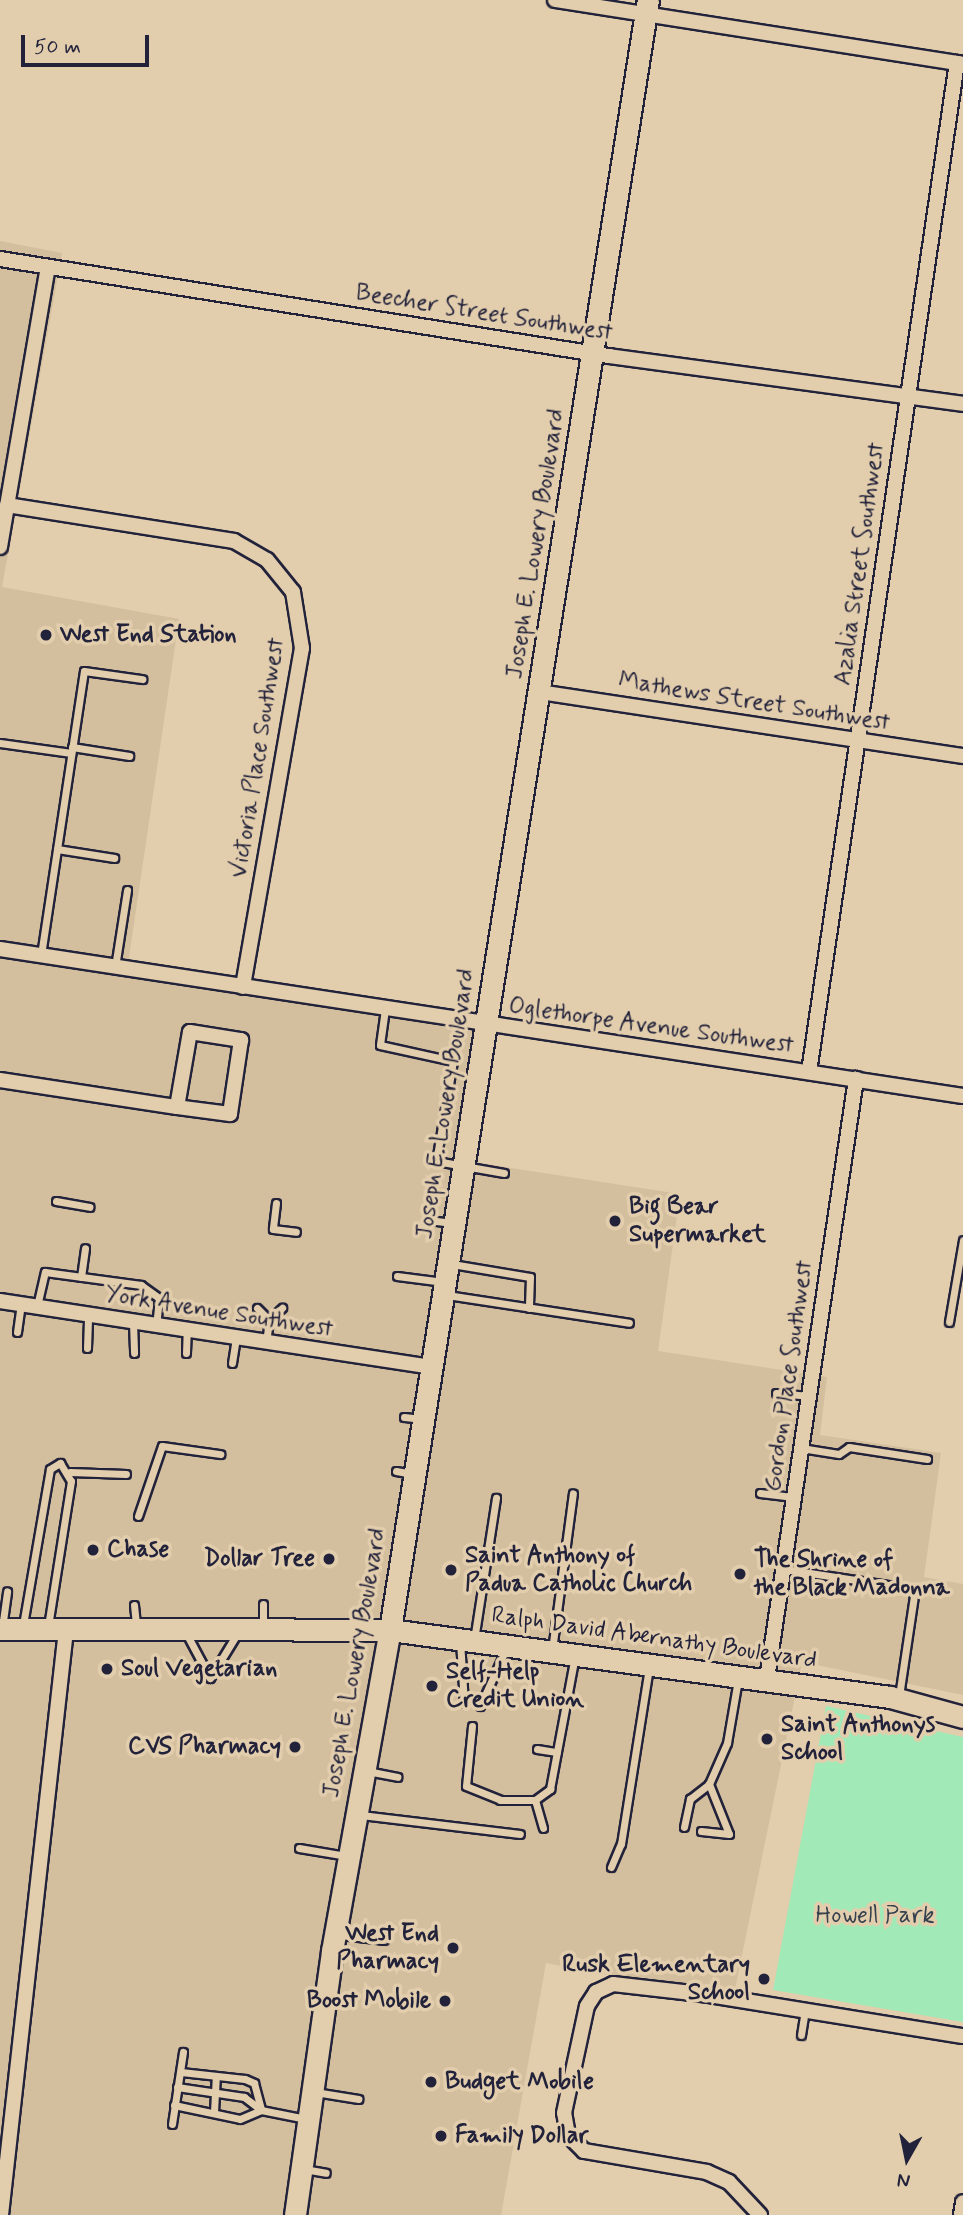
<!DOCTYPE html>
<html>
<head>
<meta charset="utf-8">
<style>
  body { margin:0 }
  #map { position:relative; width:963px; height:2215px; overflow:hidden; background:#e2cdac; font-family:Mynerve,sans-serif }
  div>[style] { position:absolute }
  .built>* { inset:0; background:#d3be9d }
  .green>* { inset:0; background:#a1eab8 }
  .roads { filter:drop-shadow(2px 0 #22223b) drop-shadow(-2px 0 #22223b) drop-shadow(0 2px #22223b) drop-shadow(0 -2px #22223b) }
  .lane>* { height:7px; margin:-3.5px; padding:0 3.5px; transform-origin:3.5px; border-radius:3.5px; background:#e2cdac }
  .street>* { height:14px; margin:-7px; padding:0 7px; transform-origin:7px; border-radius:7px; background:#e2cdac }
  .secondary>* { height:21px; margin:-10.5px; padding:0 10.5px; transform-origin:10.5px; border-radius:10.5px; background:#e2cdac }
  .dots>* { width:19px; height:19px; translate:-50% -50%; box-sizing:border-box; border:4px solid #e2cdac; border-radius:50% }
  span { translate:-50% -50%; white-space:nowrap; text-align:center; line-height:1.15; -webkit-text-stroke:7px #e2cdac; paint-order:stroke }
  .street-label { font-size:24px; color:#22223b }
  .poi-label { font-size:24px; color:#22223b; font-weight:700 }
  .left { translate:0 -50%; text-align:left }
  .right { translate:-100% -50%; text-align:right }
  .park-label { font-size:24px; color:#35404e }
  .north { position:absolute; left:872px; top:2124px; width:70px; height:70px; -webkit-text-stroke:5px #e2cdac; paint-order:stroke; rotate:189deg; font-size:19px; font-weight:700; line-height:28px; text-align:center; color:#22223b }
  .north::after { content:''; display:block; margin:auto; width:24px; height:32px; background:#22223b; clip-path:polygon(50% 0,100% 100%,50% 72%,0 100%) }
  .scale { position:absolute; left:21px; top:35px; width:128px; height:32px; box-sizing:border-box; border:4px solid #22223b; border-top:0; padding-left:9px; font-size:21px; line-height:24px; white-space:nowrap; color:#22223b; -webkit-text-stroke:5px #e2cdac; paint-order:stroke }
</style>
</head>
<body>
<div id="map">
  <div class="built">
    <i style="clip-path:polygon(0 241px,62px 253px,2px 587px,179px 619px,128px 964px,497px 1022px,473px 1162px,680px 1194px,658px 1351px,827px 1377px,820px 1435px,941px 1453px,924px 1577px,963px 1584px,963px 1695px,802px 1662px,733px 1999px,546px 1963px,501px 2215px,0 2215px)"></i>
  </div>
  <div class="green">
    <i style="clip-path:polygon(826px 1706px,963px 1737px,963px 2022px,773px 1990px)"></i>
  </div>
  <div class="roads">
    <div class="lane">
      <i style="left:0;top:743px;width:72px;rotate:8deg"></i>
      <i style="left:72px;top:747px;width:58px;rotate:9deg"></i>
      <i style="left:57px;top:849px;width:58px;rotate:9deg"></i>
      <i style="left:41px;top:955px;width:287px;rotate:-81.4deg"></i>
      <i style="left:84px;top:671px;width:59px;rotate:7.9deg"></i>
      <i style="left:115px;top:967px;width:78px;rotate:-81.1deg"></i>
      <i style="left:385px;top:1009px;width:36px;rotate:98deg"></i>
      <i style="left:380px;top:1045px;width:75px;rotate:12.4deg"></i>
      <i style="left:453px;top:1061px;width:101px;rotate:99.6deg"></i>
      <i style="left:436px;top:1161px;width:69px;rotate:10deg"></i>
      <i style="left:56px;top:1201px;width:34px;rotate:10deg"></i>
      <i style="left:276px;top:1203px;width:26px;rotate:97deg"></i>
      <i style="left:273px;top:1229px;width:23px;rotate:7deg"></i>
      <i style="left:428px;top:1220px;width:25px;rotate:7deg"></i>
      <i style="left:452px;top:1264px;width:79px;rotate:9.5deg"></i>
      <i style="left:530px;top:1277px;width:31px;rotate:92deg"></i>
      <i style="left:397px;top:1276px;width:47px;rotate:7.3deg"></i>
      <i style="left:81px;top:1277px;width:29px;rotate:-82deg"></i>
      <i style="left:447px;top:1295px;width:184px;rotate:8.7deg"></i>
      <i style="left:37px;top:1306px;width:35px;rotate:-77deg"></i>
      <i style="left:45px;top:1272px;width:97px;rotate:7.7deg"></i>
      <i style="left:141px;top:1285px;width:22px;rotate:36deg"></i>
      <i style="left:159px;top:1298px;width:27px;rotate:96deg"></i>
      <i style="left:257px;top:1308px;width:17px;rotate:45deg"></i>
      <i style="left:133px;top:1322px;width:31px;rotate:88deg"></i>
      <i style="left:949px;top:1322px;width:83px;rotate:-80.3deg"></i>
      <i style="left:17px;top:1332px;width:28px;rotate:-82deg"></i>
      <i style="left:266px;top:1342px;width:22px;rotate:-82deg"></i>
      <i style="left:269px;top:1320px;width:18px;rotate:-43deg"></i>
      <i style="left:87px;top:1348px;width:33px;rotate:-88deg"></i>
      <i style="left:186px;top:1353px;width:23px;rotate:-88deg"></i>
      <i style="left:232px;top:1363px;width:26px;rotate:-81deg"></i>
      <i style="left:776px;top:1393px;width:33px;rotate:5deg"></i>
      <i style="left:404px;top:1417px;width:18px;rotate:6deg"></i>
      <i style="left:801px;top:1448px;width:38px;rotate:9deg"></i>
      <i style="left:839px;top:1454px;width:12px;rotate:-35deg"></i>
      <i style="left:849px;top:1447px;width:79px;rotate:8.7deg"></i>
      <i style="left:396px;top:1471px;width:17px;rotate:10deg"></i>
      <i style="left:70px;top:1472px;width:56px;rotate:2deg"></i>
      <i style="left:760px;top:1493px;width:34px;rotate:7deg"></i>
      <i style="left:138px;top:1516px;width:74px;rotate:-71.1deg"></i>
      <i style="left:162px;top:1446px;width:59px;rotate:7.9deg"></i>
      <i style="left:784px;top:1569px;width:133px;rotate:8.7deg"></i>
      <i style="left:915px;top:1589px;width:108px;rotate:98.5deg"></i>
      <i style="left:134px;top:1605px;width:20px;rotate:84deg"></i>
      <i style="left:23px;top:1625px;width:158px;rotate:-80.2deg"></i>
      <i style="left:50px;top:1469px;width:12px;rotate:-31deg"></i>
      <i style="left:60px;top:1463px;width:21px;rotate:59deg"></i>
      <i style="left:71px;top:1481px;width:148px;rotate:99deg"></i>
      <i style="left:263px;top:1626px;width:22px;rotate:-90deg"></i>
      <i style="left:2px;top:1628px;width:37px;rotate:-82deg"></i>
      <i style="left:186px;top:1633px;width:51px;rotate:61.9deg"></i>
      <i style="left:210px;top:1678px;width:52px;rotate:-58.5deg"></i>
      <i style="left:474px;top:1640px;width:144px;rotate:-81.2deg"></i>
      <i style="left:460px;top:1641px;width:62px;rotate:86.3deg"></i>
      <i style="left:552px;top:1650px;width:158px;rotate:-82.4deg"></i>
      <i style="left:480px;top:1706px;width:63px;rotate:-65.5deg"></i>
      <i style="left:472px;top:1726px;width:60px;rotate:95.7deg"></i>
      <i style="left:466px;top:1786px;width:37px;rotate:22deg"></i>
      <i style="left:500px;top:1800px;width:35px"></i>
      <i style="left:535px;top:1800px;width:19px;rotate:-36deg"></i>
      <i style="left:550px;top:1789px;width:135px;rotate:-79.4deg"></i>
      <i style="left:537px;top:1749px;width:20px;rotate:9deg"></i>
      <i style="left:367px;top:1771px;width:31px;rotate:11deg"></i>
      <i style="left:535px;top:1800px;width:29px;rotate:74deg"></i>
      <i style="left:361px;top:1815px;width:160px;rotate:6.8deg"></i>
      <i style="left:684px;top:1827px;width:29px;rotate:-78deg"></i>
      <i style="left:690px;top:1799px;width:24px;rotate:-38deg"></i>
      <i style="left:701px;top:1831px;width:28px;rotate:6deg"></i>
      <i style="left:729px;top:1834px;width:54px;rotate:-111.8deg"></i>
      <i style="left:709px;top:1784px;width:45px;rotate:-66.3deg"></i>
      <i style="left:727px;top:1743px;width:65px;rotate:-80.2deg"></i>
      <i style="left:299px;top:1848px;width:49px;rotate:9.5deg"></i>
      <i style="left:611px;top:1867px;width:25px;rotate:-67deg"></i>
      <i style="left:621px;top:1844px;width:178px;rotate:-81deg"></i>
      <i style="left:339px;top:1935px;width:45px;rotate:6.3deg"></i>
      <i style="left:801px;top:2035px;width:24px;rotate:-81deg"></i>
      <i style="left:181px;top:2072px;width:64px;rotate:6.2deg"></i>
      <i style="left:245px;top:2079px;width:10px;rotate:24deg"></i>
      <i style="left:254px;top:2083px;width:27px;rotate:75deg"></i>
      <i style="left:177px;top:2087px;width:68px;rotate:8.5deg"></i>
      <i style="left:244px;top:2097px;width:21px;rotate:37deg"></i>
      <i style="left:261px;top:2110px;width:46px;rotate:11.3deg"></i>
      <i style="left:315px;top:2092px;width:44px;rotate:9.2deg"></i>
      <i style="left:174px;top:2105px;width:67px;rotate:12deg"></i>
      <i style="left:240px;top:2119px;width:23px;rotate:-23deg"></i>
      <i style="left:214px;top:2112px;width:36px;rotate:-87deg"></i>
      <i style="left:172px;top:2124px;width:73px;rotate:-81.3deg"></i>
      <i style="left:304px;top:2169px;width:22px;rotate:10deg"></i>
    </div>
    <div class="street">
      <i style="left:555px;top:0;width:413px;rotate:8.9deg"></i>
      <i style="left:0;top:259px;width:617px;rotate:9.05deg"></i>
      <i style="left:609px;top:356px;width:357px;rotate:7.7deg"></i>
      <i style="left:7px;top:505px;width:230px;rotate:9deg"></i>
      <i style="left:234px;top:541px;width:38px;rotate:30deg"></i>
      <i style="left:267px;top:560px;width:41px;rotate:50.9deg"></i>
      <i style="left:293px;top:592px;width:57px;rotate:80.9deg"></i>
      <i style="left:302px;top:648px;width:344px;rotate:99.9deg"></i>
      <i style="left:0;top:547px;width:284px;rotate:-80.3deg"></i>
      <i style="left:539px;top:692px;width:429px;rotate:8.6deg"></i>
      <i style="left:0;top:949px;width:974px;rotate:8.68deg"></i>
      <i style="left:190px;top:1032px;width:52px;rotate:8.9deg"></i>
      <i style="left:241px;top:1040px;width:75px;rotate:98.5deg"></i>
      <i style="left:230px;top:1114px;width:53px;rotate:-172.5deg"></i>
      <i style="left:177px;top:1107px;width:76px;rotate:-80.2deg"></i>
      <i style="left:809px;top:1072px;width:1020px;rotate:-81.66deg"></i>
      <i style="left:0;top:1080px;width:179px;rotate:8.7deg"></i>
      <i style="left:0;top:1301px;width:436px;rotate:8.7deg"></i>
      <i style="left:767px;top:1679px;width:607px;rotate:-81.56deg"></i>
      <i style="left:1px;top:2215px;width:589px;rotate:-83.66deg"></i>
      <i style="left:760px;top:2215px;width:45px;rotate:-133.2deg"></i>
      <i style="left:729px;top:2182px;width:24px;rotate:-156deg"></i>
      <i style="left:707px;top:2172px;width:125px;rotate:-170.3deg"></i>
      <i style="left:584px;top:2151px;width:23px;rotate:-135deg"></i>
      <i style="left:568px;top:2135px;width:22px;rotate:-100deg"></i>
      <i style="left:564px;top:2113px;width:109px;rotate:-77.9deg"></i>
      <i style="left:587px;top:2006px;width:17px;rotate:-57deg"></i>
      <i style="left:596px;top:1992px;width:19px;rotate:-25deg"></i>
      <i style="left:613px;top:1984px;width:97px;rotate:6.5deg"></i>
      <i style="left:709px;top:1995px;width:257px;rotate:9.2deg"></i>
      <i style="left:961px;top:2215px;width:13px;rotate:-81deg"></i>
    </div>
    <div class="secondary">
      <i style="left:0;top:1629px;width:390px;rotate:0.1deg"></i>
      <i style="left:390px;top:1630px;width:504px;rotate:7.63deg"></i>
      <i style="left:890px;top:1697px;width:76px;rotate:15.3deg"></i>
      <i style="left:295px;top:2215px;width:267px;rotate:-82deg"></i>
      <i style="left:332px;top:1951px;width:326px;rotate:-79.8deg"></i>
      <i style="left:390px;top:1630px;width:1650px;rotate:-81.01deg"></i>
    </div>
  </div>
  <div class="dots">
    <i style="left:46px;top:635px;background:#22223b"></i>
    <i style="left:615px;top:1221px;background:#22223b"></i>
    <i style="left:93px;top:1550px;background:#22223b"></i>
    <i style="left:329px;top:1559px;background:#22223b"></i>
    <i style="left:451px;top:1570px;background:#22223b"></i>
    <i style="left:740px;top:1574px;background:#22223b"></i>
    <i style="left:107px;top:1669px;background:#22223b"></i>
    <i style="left:432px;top:1686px;background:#22223b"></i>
    <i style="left:767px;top:1739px;background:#22223b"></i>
    <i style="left:295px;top:1747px;background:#22223b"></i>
    <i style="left:453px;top:1948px;background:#22223b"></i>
    <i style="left:764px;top:1979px;background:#22223b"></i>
    <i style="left:445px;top:2001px;background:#22223b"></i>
    <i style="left:431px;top:2082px;background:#22223b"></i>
    <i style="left:441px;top:2136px;background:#22223b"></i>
  </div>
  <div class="street-label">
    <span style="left:484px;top:313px;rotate:9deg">Beecher Street Southwest</span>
    <span style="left:536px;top:544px;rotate:-81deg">Joseph E. Lowery Boulevard</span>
    <span style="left:860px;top:564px;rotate:-82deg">Azalia Street Southwest</span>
    <span style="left:754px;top:702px;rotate:9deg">Mathews Street Southwest</span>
    <span style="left:258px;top:758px;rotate:-81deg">Victoria Place Southwest</span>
    <span style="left:651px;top:1026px;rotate:8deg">Oglethorpe Avenue Southwest</span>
    <span style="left:446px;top:1104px;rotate:-81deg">Joseph E. Lowery Boulevard</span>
    <span style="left:219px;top:1312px;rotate:9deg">York Avenue Southwest</span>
    <span style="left:789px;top:1376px;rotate:-82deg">Gordon Place Southwest</span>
    <span style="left:654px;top:1638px;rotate:8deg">Ralph David Abernathy Boulevard</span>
    <span style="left:355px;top:1663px;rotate:-80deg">Joseph E. Lowery Boulevard</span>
  </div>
  <div class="poi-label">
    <span class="left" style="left:60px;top:635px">West End Station</span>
    <span class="left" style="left:629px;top:1221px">Big Bear<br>Supermarket</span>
    <span class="left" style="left:107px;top:1550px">Chase</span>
    <span class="left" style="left:465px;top:1570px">Saint Anthony of<br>Padua Catholic Church</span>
    <span class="right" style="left:315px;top:1559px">Dollar Tree</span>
    <span class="left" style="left:754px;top:1574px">The Shrine of<br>the Black Madonna</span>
    <span class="left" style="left:121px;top:1669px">Soul Vegetarian</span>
    <span class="left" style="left:446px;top:1686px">Self-Help<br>Credit Union</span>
    <span class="left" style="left:781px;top:1739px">Saint Anthonys<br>School</span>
    <span class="right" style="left:281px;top:1747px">CVS Pharmacy</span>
    <span class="right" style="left:439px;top:1948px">West End<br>Pharmacy</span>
    <span class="right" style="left:750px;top:1979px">Rusk Elementary<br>School</span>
    <span class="right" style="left:431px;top:2001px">Boost Mobile</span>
    <span class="left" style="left:445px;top:2082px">Budget Mobile</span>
    <span class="left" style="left:455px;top:2136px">Family Dollar</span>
  </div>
  <div class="park-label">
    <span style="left:875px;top:1916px">Howell Park</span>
  </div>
  <div class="north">N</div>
  <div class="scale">50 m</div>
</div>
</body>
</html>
